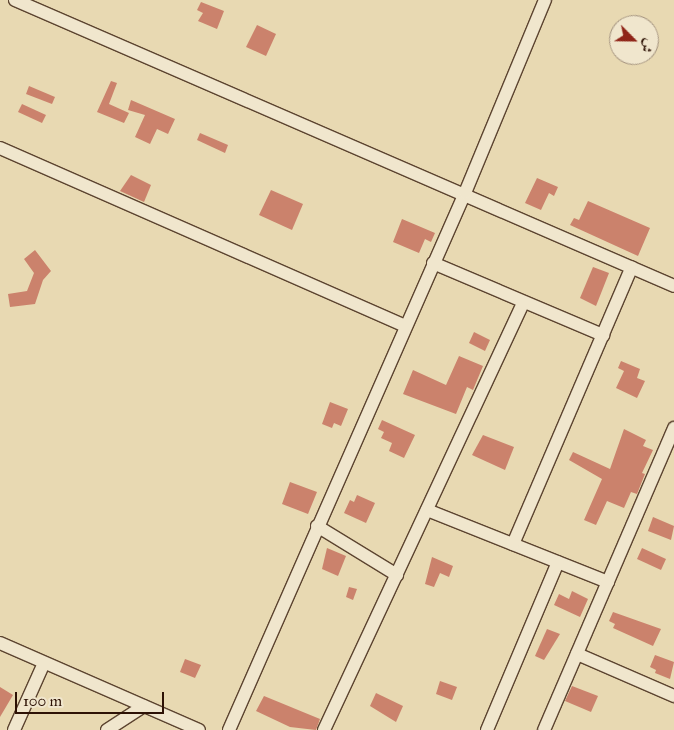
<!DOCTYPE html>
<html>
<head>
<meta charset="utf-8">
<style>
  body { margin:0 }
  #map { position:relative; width:674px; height:730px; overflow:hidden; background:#e8d9b2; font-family:"IM FELL Great Primer",Amiri,serif }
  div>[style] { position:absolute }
  .building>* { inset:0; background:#cb826c }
  .roads { filter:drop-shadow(1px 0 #5c4430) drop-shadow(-1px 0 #5c4430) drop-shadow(0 1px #5c4430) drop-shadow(0 -1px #5c4430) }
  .minor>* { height:12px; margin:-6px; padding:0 6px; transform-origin:6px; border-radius:6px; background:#f0e6cd }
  span { translate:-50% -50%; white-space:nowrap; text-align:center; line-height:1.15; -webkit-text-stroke:4px #f0e6cd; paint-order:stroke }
  .north { position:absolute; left:609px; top:15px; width:50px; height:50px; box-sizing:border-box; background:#f0e6cd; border:1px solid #a2917d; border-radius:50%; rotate:113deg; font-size:14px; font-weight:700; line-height:20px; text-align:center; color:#2d1205 }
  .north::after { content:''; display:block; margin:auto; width:18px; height:22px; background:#8f2418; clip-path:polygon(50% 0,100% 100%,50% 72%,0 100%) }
  .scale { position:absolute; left:15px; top:692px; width:149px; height:22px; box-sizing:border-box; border:2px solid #2d1205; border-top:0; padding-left:6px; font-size:15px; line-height:18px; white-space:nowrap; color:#2d1205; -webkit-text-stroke:4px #f0e6cd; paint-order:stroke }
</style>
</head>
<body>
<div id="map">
  <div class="building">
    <i style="clip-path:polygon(201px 2px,224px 11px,217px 29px,198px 21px,203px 13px,197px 10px)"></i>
    <i style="clip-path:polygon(257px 25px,276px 34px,266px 56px,246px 47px)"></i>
    <i style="clip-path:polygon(111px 81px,117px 83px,109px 104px,129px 113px,124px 123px,97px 112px)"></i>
    <i style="clip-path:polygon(29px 86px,55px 97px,52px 104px,26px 94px)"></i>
    <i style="clip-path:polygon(131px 100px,175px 119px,168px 134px,157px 129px,150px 144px,135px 137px,145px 115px,128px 110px)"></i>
    <i style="clip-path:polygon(22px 104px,46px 115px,42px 123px,18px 112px)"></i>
    <i style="clip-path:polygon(200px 133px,228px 145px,225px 153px,197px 140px)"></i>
    <i style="clip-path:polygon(131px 175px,151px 185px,144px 202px,120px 191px)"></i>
    <i style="clip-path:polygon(537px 178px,558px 187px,554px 196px,549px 193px,541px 210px,525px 203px)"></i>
    <i style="clip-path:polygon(271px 190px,303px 204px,292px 230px,259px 215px)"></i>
    <i style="clip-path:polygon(588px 201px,650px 228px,638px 256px,570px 225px,574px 218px,579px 220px)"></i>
    <i style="clip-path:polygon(402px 219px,435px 233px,431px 242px,425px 239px,419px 253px,393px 242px)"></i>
    <i style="clip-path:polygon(35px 250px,51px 271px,43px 280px,35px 304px,10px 307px,8px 294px,27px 291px,34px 273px,24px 259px)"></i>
    <i style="clip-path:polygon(593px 267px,609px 273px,596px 306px,580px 298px)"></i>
    <i style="clip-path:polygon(474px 332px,490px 340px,485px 351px,469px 343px)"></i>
    <i style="clip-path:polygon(459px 356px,483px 366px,473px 390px,467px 387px,456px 414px,403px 394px,413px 370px,446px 385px)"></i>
    <i style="clip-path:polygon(621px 361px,640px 369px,637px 378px,645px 381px,637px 398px,616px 388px,624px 371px,618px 368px)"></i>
    <i style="clip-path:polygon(330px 402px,348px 409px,341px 426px,334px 423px,332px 428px,322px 424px)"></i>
    <i style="clip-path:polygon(382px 420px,415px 435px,404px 458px,389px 451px,392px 443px,381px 438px,384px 432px,378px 429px)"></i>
    <i style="clip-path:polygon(624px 429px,646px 440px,643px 446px,653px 450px,642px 473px,645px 474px,637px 494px,631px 492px,624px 508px,607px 501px,596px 525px,584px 520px,602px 479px,569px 460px,573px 452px,610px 469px)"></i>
    <i style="clip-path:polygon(483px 435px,514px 447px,505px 470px,472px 455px)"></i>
    <i style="clip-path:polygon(290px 482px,317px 492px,308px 514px,282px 504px)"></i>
    <i style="clip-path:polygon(357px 495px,375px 503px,366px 523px,344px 513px,350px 500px,354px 502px)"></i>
    <i style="clip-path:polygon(653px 517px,674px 526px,671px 540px,648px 531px)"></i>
    <i style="clip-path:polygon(327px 548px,346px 556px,338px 576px,322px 569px)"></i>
    <i style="clip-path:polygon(642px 548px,666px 559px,661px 570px,637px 559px)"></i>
    <i style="clip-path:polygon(432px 557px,453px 566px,449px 577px,440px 573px,434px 587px,425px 584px)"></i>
    <i style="clip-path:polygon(349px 587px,357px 589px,353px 600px,346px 597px)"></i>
    <i style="clip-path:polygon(572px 591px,588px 599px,580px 617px,554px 605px,559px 594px,569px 599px)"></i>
    <i style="clip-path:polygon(613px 612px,661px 629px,653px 646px,613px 628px,615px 624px,609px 621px)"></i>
    <i style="clip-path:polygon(547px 629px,560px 634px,544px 660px,535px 656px)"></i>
    <i style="clip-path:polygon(655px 655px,674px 662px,670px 679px,655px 673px,656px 670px,650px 667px)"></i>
    <i style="clip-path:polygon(185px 659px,201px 665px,195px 678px,180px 672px)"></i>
    <i style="clip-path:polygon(440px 681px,457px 687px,452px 700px,436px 694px)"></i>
    <i style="clip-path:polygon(572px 686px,598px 696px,591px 712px,565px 701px)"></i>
    <i style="clip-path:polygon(0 687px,13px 695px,0 717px)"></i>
    <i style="clip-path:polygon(376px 693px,403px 706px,396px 722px,370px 706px)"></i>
    <i style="clip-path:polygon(264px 696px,320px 719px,316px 730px,290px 727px,256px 711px)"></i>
  </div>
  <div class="roads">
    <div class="minor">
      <i style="left:15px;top:0;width:718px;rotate:23.46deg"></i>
      <i style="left:0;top:148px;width:442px;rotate:23.7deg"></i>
      <i style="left:433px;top:263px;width:185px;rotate:23deg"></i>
      <i style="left:427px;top:510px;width:195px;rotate:21.7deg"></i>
      <i style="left:317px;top:526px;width:94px;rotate:31.5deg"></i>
      <i style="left:513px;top:544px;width:301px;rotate:-66.8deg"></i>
      <i style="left:0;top:643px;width:217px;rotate:23.6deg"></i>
      <i style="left:577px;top:654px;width:106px;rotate:23.4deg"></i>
      <i style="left:14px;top:730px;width:73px;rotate:-65.9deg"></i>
      <i style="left:107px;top:730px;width:44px;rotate:-33deg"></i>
      <i style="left:229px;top:730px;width:587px;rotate:-66.28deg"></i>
      <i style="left:465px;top:193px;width:209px;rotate:-67.5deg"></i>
      <i style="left:324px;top:730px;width:471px;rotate:-65deg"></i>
      <i style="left:487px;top:730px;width:182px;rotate:-67.1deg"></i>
      <i style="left:544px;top:730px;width:329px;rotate:-66.7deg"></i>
    </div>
  </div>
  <div class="north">ش</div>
  <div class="scale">100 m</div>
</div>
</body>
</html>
